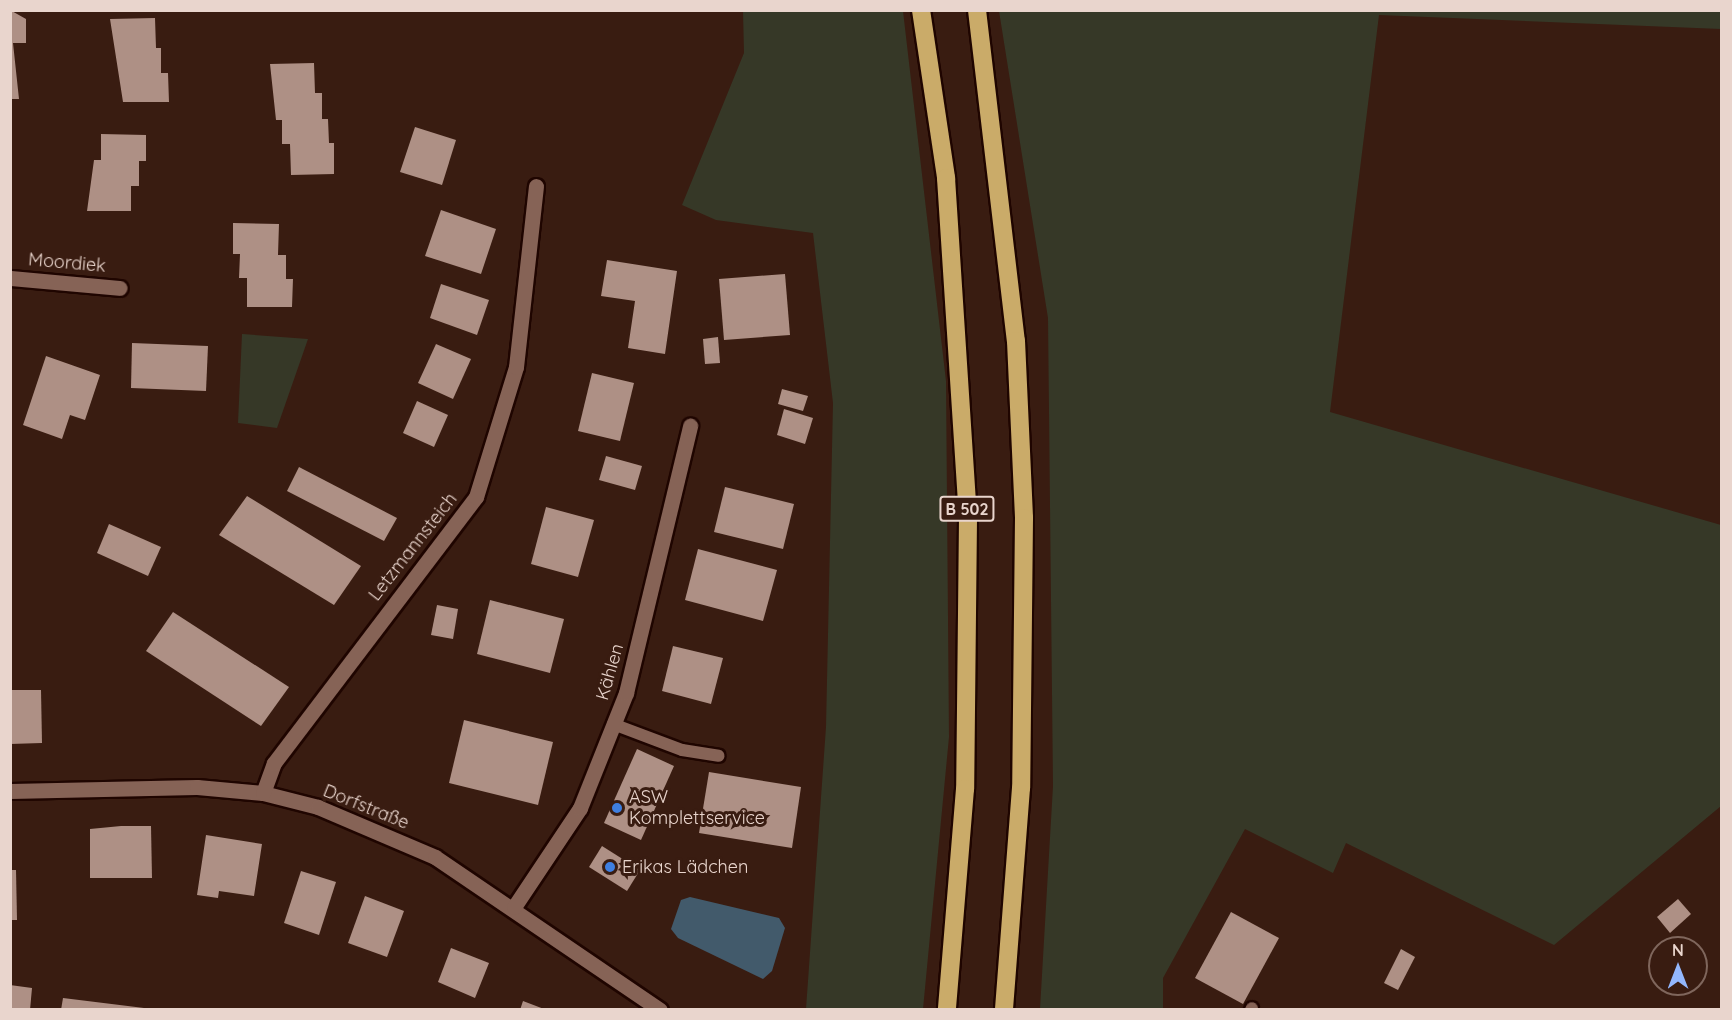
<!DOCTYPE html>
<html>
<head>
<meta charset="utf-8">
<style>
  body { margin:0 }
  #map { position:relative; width:1732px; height:1020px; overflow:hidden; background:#391c11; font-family:Quicksand,sans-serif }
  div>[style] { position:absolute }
  .green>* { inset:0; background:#363827 }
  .water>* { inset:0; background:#425a6b }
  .building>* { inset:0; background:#ae9085 }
  .roads { filter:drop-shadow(2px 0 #1f0500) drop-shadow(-2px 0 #1f0500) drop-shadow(0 2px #1f0500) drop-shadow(0 -2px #1f0500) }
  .lane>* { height:12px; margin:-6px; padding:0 6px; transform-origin:6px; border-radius:6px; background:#866356 }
  .street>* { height:15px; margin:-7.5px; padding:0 7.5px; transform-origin:7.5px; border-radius:7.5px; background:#866356 }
  .highway>* { height:18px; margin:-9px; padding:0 9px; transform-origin:9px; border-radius:9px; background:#caab69 }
  .dots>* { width:16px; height:16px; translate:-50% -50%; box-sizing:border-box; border:3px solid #391c11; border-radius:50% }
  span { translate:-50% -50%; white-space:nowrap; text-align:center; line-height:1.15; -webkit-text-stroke:6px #391c11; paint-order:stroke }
  .shield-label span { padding:2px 4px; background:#391c11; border:2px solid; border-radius:4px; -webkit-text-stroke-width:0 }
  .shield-label { font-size:16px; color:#e9d5cd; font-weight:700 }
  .street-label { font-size:18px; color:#e9d5cd }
  .poi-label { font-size:18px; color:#e9d5cd }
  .left { translate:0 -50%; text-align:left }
  .frame { position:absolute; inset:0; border:12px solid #e9d5cd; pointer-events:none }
  .north { position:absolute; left:1648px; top:936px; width:60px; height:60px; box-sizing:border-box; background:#391c11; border:2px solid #7f665c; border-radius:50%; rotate:0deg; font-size:16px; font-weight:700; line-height:24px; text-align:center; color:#e9d5cd }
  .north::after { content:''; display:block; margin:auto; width:21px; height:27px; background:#93b7fd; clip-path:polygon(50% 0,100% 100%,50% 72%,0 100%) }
</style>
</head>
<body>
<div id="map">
  <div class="green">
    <i style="clip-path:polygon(743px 11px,903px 11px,946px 381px,949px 737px,923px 1009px,806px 1009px,826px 727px,833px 403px,813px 233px,716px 220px,682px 205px,744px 53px)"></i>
    <i style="clip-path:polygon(999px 11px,1721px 11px,1721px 29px,1379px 15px,1330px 412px,1721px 525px,1721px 806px,1554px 945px,1346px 843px,1333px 873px,1245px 829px,1163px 978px,1163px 1009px,1040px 1009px,1053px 786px,1048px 318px)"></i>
    <i style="clip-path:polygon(242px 334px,308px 339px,277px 428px,238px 423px)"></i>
  </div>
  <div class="water">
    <i style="clip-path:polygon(690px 897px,779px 918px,785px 928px,772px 971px,763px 979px,678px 938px,671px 929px,681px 900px)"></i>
  </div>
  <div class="building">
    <i style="clip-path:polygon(10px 10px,26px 19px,26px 43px,13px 43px,19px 99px,10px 99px)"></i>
    <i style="clip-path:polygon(155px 18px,156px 48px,161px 48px,161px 73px,168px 73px,169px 102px,123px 102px,110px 19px)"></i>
    <i style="clip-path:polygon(314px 63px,315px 93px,322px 93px,322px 119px,328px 119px,329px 143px,334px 143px,334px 174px,291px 175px,290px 144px,282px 144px,282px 120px,276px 120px,270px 64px)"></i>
    <i style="clip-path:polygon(415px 127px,456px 140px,442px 185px,400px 172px)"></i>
    <i style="clip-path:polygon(101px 134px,146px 135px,146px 161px,139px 161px,139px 186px,131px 186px,131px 211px,87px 211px,94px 160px,101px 160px)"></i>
    <i style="clip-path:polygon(441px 210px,496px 229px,481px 274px,425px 256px)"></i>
    <i style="clip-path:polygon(233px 223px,279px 224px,278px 255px,286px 255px,286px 279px,293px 279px,292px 307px,247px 307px,247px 278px,239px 278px,240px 254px,233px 254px)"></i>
    <i style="clip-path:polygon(607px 260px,677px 271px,665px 354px,628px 348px,635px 301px,601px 296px)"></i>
    <i style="clip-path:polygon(785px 274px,790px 335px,724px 340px,719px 279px)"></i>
    <i style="clip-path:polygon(441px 284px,489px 300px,477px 335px,430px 318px)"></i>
    <i style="clip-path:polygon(718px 337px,720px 363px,705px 364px,703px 339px)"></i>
    <i style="clip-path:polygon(132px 343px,208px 346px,206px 391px,131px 388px)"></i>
    <i style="clip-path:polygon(436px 344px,471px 359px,453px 399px,418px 383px)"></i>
    <i style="clip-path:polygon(46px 356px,100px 375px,85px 420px,70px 415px,62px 439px,23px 425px)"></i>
    <i style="clip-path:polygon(592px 373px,634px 383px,620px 441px,578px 431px)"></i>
    <i style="clip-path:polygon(782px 389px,808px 396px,803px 411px,778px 404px)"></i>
    <i style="clip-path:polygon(417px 401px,448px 415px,434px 447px,403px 433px)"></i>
    <i style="clip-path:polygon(784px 409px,813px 418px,805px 444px,777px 435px)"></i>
    <i style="clip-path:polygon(606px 456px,642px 466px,635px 490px,599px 480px)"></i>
    <i style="clip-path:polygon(299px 467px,397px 518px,384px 541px,287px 491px)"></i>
    <i style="clip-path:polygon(725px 487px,794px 504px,783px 549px,714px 532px)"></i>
    <i style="clip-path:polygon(247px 496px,361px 566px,334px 605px,219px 535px)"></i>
    <i style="clip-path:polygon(546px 507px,594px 520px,578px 577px,531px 564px)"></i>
    <i style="clip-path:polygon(109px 524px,161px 547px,148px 576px,97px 553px)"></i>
    <i style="clip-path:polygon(698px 549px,777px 570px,763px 621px,685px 600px)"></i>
    <i style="clip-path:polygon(490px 600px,564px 619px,550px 673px,477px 654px)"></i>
    <i style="clip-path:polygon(437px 605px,458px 609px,453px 639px,431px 635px)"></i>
    <i style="clip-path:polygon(173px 612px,289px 687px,261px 726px,146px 651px)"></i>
    <i style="clip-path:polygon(673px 646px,723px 658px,711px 704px,662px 691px)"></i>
    <i style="clip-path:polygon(10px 690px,41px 690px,42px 743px,10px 744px)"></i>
    <i style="clip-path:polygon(464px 720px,553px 742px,538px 805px,449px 783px)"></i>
    <i style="clip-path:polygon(637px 749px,674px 766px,641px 840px,604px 823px)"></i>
    <i style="clip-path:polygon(709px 772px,801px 787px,792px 848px,699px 833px)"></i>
    <i style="clip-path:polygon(121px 826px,151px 826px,152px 878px,90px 878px,90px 829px)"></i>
    <i style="clip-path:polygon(206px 835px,262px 844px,254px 896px,219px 891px,218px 898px,197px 895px)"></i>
    <i style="clip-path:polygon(602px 846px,640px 870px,627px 891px,589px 867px)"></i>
    <i style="clip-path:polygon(10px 870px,16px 870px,17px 920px,10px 920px)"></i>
    <i style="clip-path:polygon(301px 871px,336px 882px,319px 935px,284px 923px)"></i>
    <i style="clip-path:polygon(365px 896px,404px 911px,387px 957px,348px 943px)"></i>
    <i style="clip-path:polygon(1678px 899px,1691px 914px,1670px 933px,1657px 917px)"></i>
    <i style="clip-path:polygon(1231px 912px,1279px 938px,1243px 1004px,1195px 978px)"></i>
    <i style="clip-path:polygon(451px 948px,489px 963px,475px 998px,438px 982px)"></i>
    <i style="clip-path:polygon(1401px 949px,1415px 957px,1398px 990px,1384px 983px)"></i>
    <i style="clip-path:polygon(10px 985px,32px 988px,30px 1010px,10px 1010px)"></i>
    <i style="clip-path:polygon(63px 998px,144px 1008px,144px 1010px,61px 1010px)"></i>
    <i style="clip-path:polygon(523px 1001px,544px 1009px,544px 1010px,520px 1010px)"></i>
  </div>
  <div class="roads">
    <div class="lane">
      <i style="left:613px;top:724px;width:74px;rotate:20.6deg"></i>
      <i style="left:682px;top:750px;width:37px;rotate:9deg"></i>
      <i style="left:1251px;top:1010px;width:2px;rotate:-63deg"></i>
    </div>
    <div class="street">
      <i style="left:10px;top:278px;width:110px;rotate:5.2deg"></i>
      <i style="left:10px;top:791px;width:187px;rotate:-1.2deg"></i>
      <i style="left:197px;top:787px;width:66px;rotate:5.2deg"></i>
      <i style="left:263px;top:793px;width:57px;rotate:14.3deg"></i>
      <i style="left:318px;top:807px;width:127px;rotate:23.1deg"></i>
      <i style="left:435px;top:857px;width:272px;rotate:34.2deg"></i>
      <i style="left:263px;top:793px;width:32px;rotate:-70deg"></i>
      <i style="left:274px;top:763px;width:334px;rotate:-52.8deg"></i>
      <i style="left:476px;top:497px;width:136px;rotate:-72.9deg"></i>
      <i style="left:516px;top:367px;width:182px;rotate:-83.7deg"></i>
      <i style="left:514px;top:907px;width:119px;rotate:-56.3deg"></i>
      <i style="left:580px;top:808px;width:124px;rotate:-68.2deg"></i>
      <i style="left:626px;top:693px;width:275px;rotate:-76.5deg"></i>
    </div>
    <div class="highway">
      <i style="left:921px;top:10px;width:170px;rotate:81.5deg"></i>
      <i style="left:946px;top:178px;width:341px;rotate:86.3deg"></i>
      <i style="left:968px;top:518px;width:271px;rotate:90.6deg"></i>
      <i style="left:965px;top:789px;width:222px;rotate:94.7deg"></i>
      <i style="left:977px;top:10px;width:333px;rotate:83.3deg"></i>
      <i style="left:1016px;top:341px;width:177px;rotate:87.4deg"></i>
      <i style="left:1024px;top:518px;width:270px;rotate:90.6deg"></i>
      <i style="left:1021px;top:788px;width:223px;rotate:94.4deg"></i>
    </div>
  </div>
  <div class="dots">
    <i style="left:617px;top:808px;background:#3f7fe0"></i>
    <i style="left:610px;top:867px;background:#3f7fe0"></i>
  </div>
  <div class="shield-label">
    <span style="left:967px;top:509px">B 502</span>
  </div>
  <div class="street-label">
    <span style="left:67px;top:263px;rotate:5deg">Moordiek</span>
    <span style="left:413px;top:547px;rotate:-52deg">Letzmannsteich</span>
    <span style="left:610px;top:672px;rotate:-74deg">Kählen</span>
    <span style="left:366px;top:807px;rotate:22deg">Dorfstraße</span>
  </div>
  <div class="poi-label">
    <span class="left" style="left:629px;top:808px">ASW<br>Komplettservice</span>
    <span class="left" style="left:622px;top:867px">Erikas Lädchen</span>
  </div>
  <div class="frame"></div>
  <div class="north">N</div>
</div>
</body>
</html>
